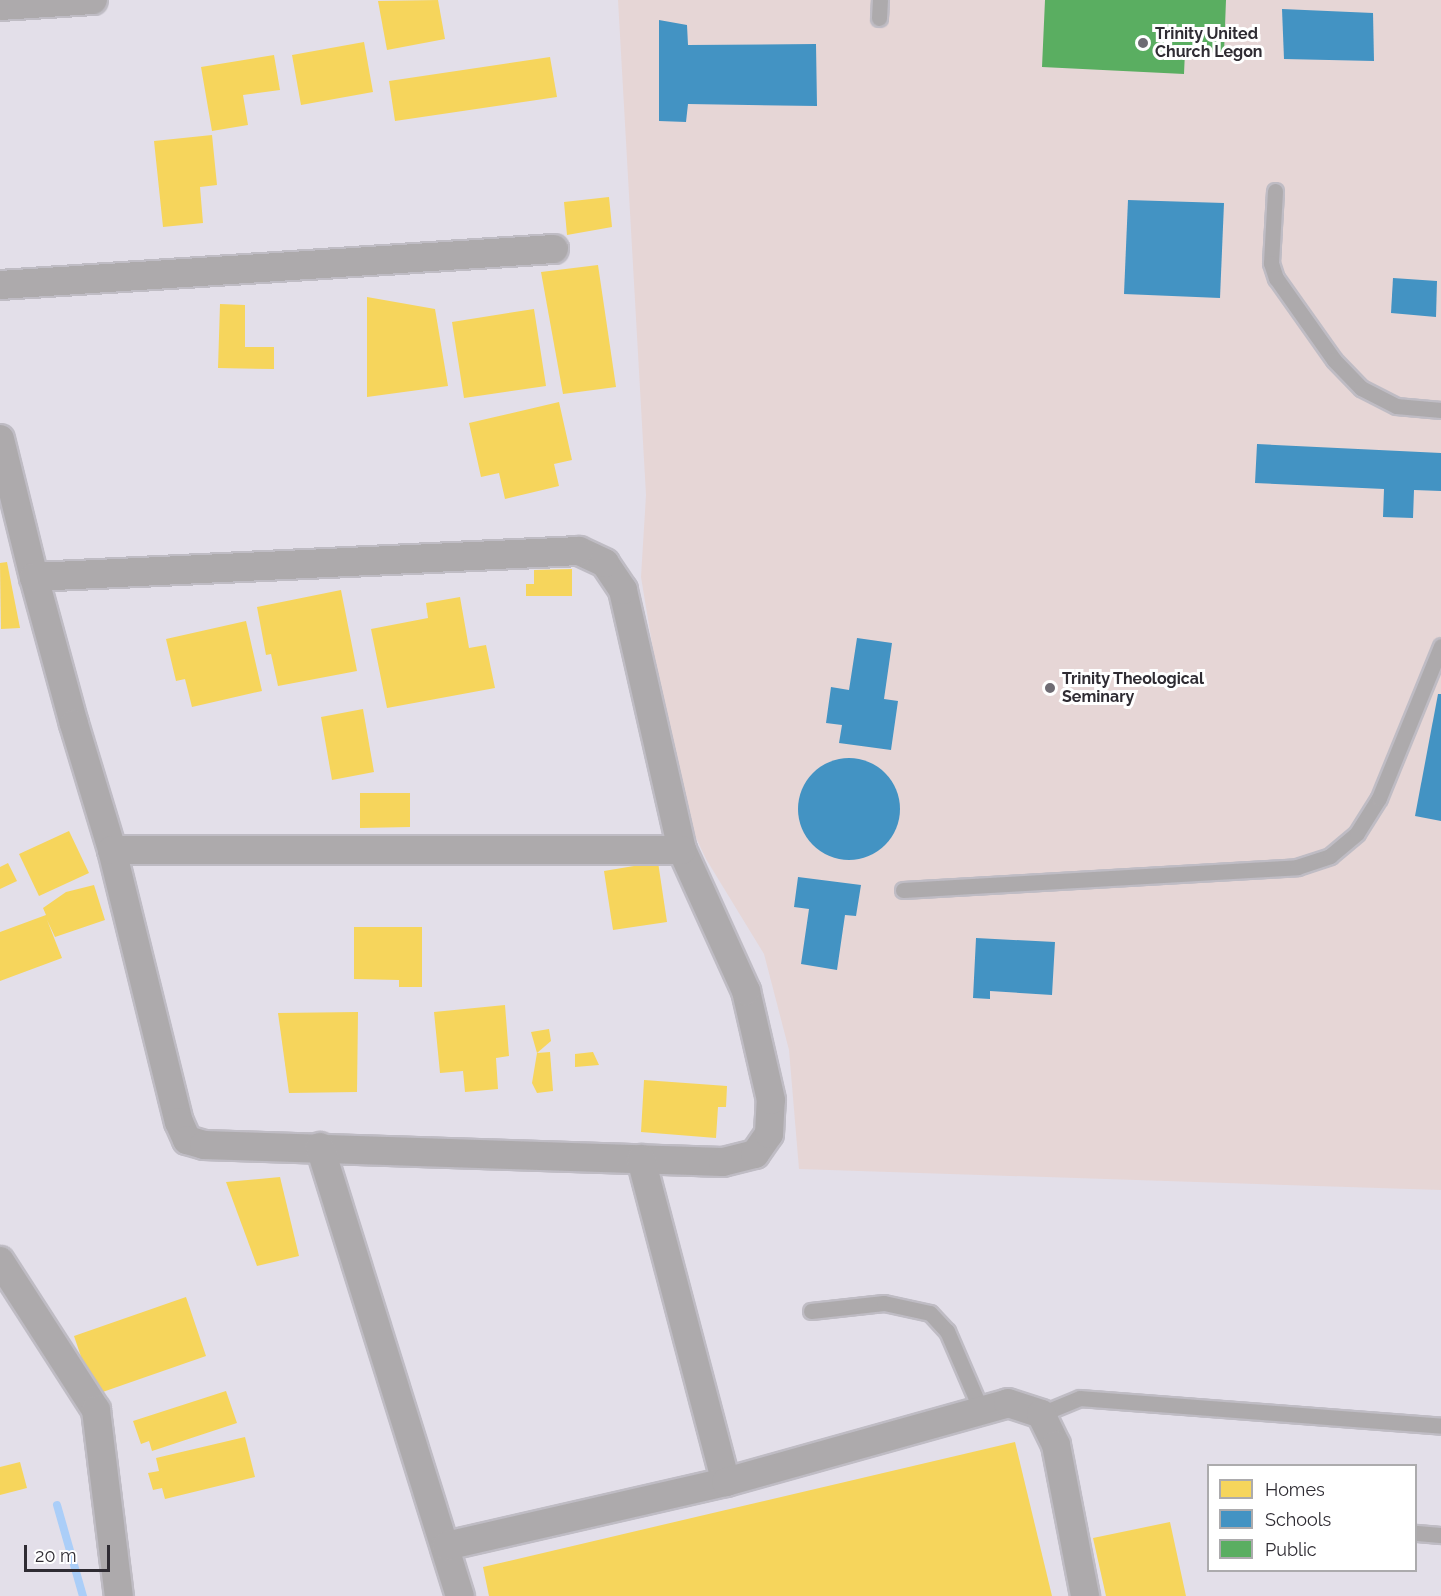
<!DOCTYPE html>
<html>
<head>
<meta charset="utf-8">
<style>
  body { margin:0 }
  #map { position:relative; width:1441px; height:1596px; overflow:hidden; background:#e3dfe9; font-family:Raleway,sans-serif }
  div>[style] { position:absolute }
  .education>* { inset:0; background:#e6d6d6 }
  .homes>* { inset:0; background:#f6d55c }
  .schools>* { inset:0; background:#4393c3 }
  .round { border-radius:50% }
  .public>* { inset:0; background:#5aae61 }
  .stream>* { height:8px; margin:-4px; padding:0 4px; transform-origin:4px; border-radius:4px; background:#abcef8 }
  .roads { filter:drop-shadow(2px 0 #bfbcc4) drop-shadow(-2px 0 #bfbcc4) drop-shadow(0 2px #bfbcc4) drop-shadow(0 -2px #bfbcc4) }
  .lane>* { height:15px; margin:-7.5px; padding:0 7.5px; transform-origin:7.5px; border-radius:7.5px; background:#adaaac }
  .street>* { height:28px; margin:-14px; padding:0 14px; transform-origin:14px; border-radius:14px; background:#adaaac }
  .dots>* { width:16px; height:16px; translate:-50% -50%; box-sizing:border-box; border:3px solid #fff; border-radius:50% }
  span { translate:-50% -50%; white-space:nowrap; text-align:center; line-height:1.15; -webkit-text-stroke:6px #fff; paint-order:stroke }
  .poi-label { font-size:16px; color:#2f2c33; font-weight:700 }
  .left { translate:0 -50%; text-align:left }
  .legend { position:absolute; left:1207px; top:1464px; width:210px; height:108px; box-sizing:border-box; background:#fff; border:2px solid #acabad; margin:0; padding:8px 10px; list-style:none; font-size:18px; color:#2f2c33 }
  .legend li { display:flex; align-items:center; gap:12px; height:30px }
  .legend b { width:30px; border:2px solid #acabad }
  .scale { position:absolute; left:24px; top:1545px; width:86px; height:27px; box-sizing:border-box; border:3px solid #2f2c33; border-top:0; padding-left:8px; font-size:18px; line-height:21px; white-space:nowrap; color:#2f2c33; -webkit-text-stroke:4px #fff; paint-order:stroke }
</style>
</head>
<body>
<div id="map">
  <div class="education">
    <i style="clip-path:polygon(618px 0,1441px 0,1441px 1190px,799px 1169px,789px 1050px,764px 954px,706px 859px,678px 800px,641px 577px,646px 495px)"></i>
  </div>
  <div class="homes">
    <i style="clip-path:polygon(438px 0,445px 39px,387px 50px,378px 1px)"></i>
    <i style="clip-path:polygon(364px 42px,373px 92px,301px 105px,292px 55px)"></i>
    <i style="clip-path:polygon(274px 55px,280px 90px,243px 95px,248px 125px,212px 131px,201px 67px)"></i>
    <i style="clip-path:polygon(550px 57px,557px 97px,395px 121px,389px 81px)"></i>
    <i style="clip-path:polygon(212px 135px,217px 185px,200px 187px,203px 223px,163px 227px,154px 141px)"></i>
    <i style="clip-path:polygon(609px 197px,612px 227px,567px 235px,564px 202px)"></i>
    <i style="clip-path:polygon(598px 265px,616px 387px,563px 394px,541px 272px)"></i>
    <i style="clip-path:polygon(367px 297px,435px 309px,448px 386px,367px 397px)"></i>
    <i style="clip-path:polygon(220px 304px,245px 305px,245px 347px,274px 347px,274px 369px,218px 368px)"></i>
    <i style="clip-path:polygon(534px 309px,546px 386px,464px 398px,452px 322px)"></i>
    <i style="clip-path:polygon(559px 402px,572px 460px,554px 464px,559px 486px,505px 499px,499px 473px,481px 477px,469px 423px)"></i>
    <i style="clip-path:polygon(7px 562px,20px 628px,1px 629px,0 563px)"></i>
    <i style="clip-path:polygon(572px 569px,572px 596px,526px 596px,526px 584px,534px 584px,534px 570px)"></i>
    <i style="clip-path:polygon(341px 590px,357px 671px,278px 686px,271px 654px,266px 655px,257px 607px)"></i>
    <i style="clip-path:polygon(460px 597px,469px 648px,486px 645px,495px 688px,387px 708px,371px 629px,428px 618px,426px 603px)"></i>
    <i style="clip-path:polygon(246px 621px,262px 691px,192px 707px,185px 679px,176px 681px,166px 639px)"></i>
    <i style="clip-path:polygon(363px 709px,374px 772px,332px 780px,321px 717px)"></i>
    <i style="clip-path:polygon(360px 793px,410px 793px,410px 827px,360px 828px)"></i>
    <i style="clip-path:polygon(69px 831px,89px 873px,39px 896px,19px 854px)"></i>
    <i style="clip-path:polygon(658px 862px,667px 922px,613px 930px,604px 871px)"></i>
    <i style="clip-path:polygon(8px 863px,17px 881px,0 889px,0 867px)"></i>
    <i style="clip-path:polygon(94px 885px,105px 920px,55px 937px,47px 920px,62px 958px,0 981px,0 932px,46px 915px,43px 908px,66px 892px)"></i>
    <i style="clip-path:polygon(354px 927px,422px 927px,422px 987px,399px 987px,399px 980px,354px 979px)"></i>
    <i style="clip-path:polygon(505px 1005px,509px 1056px,496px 1058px,498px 1089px,465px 1092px,463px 1071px,440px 1073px,434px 1012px)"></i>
    <i style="clip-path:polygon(358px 1012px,357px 1092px,289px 1093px,278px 1013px)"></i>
    <i style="clip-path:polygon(549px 1029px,551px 1041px,537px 1053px,531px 1032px)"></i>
    <i style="clip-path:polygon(550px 1052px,553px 1091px,537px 1093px,532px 1083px,537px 1053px)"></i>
    <i style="clip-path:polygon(593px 1052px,599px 1065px,575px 1067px,575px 1054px)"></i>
    <i style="clip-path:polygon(644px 1080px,727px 1086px,726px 1107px,718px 1107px,716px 1138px,641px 1132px)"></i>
    <i style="clip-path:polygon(280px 1177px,299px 1256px,257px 1266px,226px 1182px)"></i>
    <i style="clip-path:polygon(186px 1297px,206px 1356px,94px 1395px,74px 1336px)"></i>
    <i style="clip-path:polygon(226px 1391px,237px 1423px,152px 1451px,149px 1441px,141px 1444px,133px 1421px)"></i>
    <i style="clip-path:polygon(245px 1437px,255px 1477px,165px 1499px,162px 1488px,153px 1490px,148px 1473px,159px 1471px,156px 1458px)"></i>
    <i style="clip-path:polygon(1015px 1442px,1052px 1596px,489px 1596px,483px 1567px)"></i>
    <i style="clip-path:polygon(20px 1462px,27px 1488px,0 1495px,0 1467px)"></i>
    <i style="clip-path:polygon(1170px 1522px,1186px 1596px,1106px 1596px,1093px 1538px)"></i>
  </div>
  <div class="schools">
    <i style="clip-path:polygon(1282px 9px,1373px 13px,1374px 61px,1284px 59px)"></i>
    <i style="clip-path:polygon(659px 20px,687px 25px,688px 45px,816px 44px,817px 106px,688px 104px,686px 122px,659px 121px)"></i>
    <i style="clip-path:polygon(1128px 200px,1224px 203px,1220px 298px,1124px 294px)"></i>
    <i style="clip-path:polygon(1393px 278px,1437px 281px,1436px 317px,1391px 313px)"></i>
    <i style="clip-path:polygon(1257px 444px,1441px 453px,1441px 491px,1414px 490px,1413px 518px,1383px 517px,1384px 489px,1255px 483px)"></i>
    <i style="clip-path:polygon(857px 638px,892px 643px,884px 699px,898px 701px,891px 750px,839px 743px,842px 725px,826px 723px,831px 687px,849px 690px)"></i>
    <i style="clip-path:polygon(1438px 694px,1441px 694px,1441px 821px,1415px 816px)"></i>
    <i class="round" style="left:798px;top:758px;width:102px;height:102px"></i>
    <i style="clip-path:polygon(798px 877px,861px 885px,856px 916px,845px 915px,837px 970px,801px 964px,809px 909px,794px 907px)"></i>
    <i style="clip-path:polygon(976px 938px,1055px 942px,1052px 995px,990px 991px,990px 999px,973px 998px)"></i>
  </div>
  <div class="public">
    <i style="clip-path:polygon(1045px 0,1226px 0,1224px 53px,1185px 51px,1184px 74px,1042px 67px)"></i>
  </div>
  <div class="stream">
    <i style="left:57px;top:1505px;width:95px;rotate:74.1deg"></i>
  </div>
  <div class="roads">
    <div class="lane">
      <i style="left:879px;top:18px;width:18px;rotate:-87deg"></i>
      <i style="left:1275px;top:191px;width:72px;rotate:93.2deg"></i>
      <i style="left:1271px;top:263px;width:16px;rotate:72deg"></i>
      <i style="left:1276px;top:278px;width:100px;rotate:54.7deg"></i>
      <i style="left:1334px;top:360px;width:39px;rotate:46deg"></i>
      <i style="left:1361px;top:388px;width:39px;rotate:27deg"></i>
      <i style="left:1396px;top:406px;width:45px;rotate:5.1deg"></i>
      <i style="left:903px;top:890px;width:395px;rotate:-3.3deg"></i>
      <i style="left:1297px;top:867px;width:35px;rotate:-18deg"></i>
      <i style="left:1330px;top:856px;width:35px;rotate:-40deg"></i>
      <i style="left:1357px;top:833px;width:41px;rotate:-57.8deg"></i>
      <i style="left:1379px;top:798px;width:164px;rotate:-67.8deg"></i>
      <i style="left:811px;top:1311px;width:73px;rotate:-6.3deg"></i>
      <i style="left:884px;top:1303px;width:47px;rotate:12.3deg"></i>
      <i style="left:930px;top:1313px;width:25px;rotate:47deg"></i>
      <i style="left:947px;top:1331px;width:86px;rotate:66.7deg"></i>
      <i style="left:1041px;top:1414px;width:42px;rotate:-22.3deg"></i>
      <i style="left:1080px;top:1398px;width:362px;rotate:4.4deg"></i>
      <i style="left:1416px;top:1533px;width:25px;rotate:5deg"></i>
    </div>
    <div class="street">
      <i style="left:0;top:6px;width:93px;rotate:-3.7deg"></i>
      <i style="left:0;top:285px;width:555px;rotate:-3.72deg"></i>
      <i style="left:0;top:439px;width:142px;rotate:76.2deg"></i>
      <i style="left:34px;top:577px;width:152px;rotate:74.8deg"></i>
      <i style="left:74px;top:724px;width:132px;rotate:73.2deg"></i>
      <i style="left:112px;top:850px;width:280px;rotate:76.2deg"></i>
      <i style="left:179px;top:1122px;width:20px;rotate:66deg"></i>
      <i style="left:187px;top:1140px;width:18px;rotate:16deg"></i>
      <i style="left:204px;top:1145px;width:519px;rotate:1.88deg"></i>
      <i style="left:723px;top:1162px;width:33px;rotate:-14deg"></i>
      <i style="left:755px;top:1154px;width:24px;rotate:-55deg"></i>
      <i style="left:769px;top:1134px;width:34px;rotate:-87deg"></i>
      <i style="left:771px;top:1100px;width:112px;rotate:-102.9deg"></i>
      <i style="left:746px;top:991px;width:155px;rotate:-114.4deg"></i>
      <i style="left:682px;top:850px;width:267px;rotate:-102.8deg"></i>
      <i style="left:623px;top:590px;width:32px;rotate:-124deg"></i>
      <i style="left:605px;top:563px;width:29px;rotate:-155deg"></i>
      <i style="left:579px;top:551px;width:546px;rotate:177.27deg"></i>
      <i style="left:112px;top:850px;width:570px"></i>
      <i style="left:320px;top:1147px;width:470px;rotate:72.7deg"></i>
      <i style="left:641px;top:1159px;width:334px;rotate:75.3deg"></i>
      <i style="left:0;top:1261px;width:177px;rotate:57.2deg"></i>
      <i style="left:96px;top:1410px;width:187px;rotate:83deg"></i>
      <i style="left:446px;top:1546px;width:287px;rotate:-12.9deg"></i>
      <i style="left:726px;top:1482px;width:293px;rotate:-15.6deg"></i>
      <i style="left:1008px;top:1403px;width:35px;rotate:18deg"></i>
      <i style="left:1041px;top:1414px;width:34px;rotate:64deg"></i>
      <i style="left:1056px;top:1445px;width:154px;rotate:79.1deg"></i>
    </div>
  </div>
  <div class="dots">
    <i style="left:1143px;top:43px;background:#6e6b73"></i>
    <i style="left:1050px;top:688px;background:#6e6b73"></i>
  </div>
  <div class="poi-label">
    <span class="left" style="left:1155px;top:43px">Trinity United<br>Church Legon</span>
    <span class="left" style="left:1062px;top:688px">Trinity Theological<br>Seminary</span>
  </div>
  <ul class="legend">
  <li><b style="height:16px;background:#f6d55c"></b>Homes</li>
  <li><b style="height:16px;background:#4393c3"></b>Schools</li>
  <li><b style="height:16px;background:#5aae61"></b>Public</li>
  </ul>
  <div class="scale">20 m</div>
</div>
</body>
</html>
